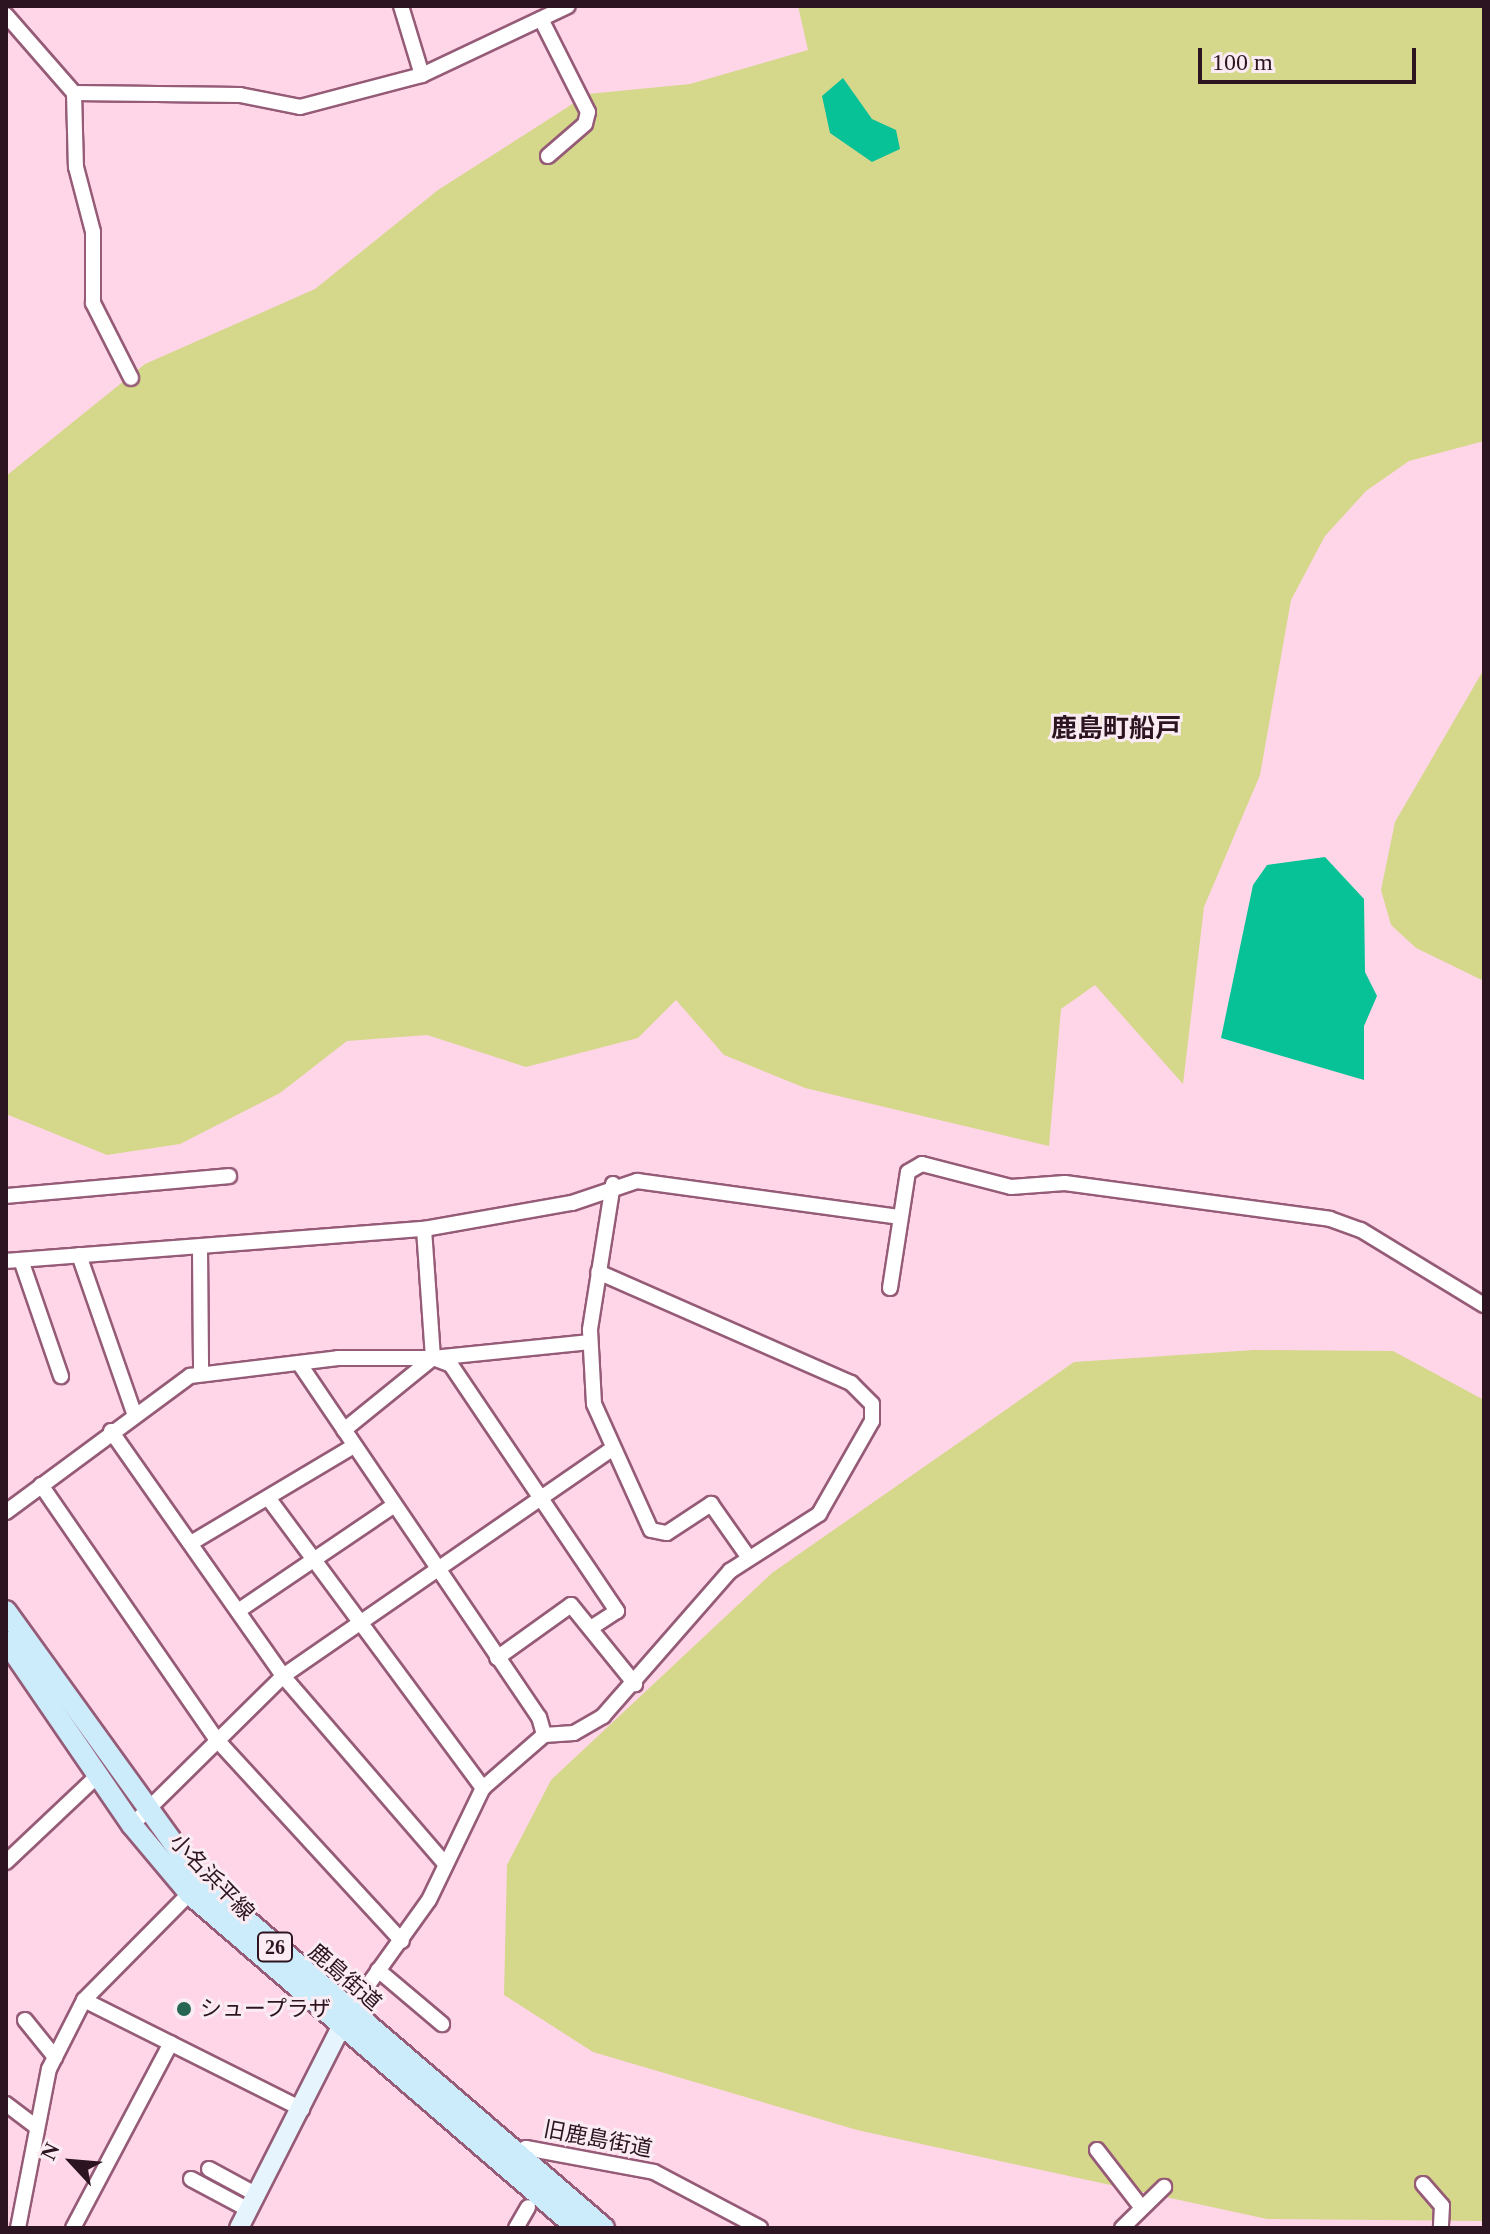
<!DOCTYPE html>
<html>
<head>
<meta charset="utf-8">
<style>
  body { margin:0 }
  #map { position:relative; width:1490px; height:2234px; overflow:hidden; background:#ffd6e8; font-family:"Times New Roman","Noto Sans JP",serif }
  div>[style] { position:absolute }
  .green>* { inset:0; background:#d5d78b }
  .water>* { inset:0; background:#07c297 }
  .roads { filter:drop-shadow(2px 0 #955b77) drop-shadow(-2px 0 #955b77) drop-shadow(0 2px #955b77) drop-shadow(0 -2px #955b77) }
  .street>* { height:14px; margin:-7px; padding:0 7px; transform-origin:7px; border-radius:7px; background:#fff }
  .secondary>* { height:18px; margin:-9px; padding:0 9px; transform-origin:9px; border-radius:9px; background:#e6f5fd }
  .primary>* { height:20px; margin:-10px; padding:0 10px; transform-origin:10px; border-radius:10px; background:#ccebfb }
  .dots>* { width:22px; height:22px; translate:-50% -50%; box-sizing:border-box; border:4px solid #faecf2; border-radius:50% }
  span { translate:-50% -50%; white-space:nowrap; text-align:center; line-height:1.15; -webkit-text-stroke:6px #faecf2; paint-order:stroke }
  .shield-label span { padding:2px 6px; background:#faecf2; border:2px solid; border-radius:6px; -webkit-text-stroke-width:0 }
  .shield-label { font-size:20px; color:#2c1520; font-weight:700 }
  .street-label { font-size:22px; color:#2c1520 }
  .poi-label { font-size:22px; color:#2c1520 }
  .left { translate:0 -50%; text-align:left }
  .quarter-label { font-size:26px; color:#2c1520; font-weight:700 }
  .frame { position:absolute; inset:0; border:8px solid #2c1520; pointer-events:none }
  .north { position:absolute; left:32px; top:2122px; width:80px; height:80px; -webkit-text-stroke:6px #faecf2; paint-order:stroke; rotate:296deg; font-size:22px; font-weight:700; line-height:32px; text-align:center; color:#2c1520 }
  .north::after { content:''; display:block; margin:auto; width:28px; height:36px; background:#2c1520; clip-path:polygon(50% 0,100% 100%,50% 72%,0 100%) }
  .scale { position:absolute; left:1198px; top:48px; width:218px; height:36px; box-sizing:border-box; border:4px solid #2c1520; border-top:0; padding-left:10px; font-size:24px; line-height:28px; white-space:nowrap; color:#2c1520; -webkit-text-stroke:6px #faecf2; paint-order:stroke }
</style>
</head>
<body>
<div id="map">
  <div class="green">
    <i style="clip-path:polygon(798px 6px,1484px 6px,1484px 441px,1409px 461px,1366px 491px,1325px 536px,1291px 600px,1260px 775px,1204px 907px,1183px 1084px,1095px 985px,1061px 1009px,1049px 1146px,805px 1088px,724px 1055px,676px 1000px,638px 1038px,526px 1067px,427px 1035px,347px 1041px,280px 1093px,180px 1144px,107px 1155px,6px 1114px,6px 476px,145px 364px,315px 289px,438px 190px,588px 94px,690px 84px,808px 50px)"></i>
    <i style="clip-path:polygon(1484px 669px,1484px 981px,1416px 948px,1391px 925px,1381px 890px,1395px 822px)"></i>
    <i style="clip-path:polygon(1254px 1350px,1393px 1351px,1484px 1400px,1484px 2221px,1267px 2219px,857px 2130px,593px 2052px,504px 1995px,507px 1865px,551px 1780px,772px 1573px,1074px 1362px)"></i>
  </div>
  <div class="water">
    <i style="clip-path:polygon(843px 78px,872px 119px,896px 130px,900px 149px,872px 162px,830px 133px,822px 96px)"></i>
    <i style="clip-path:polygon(1325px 857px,1364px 899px,1365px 972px,1377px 996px,1364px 1026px,1364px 1080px,1221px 1038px,1253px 885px,1267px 865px)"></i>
  </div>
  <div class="roads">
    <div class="street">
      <i style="left:401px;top:6px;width:72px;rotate:73.1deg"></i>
      <i style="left:6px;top:15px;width:103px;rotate:48.9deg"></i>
      <i style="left:74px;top:93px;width:74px;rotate:88.5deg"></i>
      <i style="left:76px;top:167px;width:67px;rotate:75.3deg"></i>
      <i style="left:93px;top:232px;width:71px;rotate:90deg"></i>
      <i style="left:93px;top:303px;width:84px;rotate:63.1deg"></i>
      <i style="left:541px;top:19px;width:104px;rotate:63.2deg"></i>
      <i style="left:588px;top:112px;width:12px;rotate:104deg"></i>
      <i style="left:585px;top:124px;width:49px;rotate:139.1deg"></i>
      <i style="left:74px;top:93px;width:166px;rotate:0.7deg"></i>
      <i style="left:240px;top:95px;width:61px;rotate:11.3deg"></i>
      <i style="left:300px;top:107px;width:126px;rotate:-14.7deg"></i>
      <i style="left:422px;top:75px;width:161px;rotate:-25.3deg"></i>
      <i style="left:613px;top:1184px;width:148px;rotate:99deg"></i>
      <i style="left:590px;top:1330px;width:74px;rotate:86.9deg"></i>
      <i style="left:594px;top:1404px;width:138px;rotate:65.7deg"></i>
      <i style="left:651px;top:1530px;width:16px;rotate:11deg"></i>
      <i style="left:667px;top:1533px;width:53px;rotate:-33.4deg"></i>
      <i style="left:711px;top:1504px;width:66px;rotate:54.9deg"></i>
      <i style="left:6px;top:1196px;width:224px;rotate:-5.1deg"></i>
      <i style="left:424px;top:1229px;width:129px;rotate:86deg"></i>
      <i style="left:200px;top:1249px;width:125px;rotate:89.5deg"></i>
      <i style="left:79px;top:1255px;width:167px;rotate:70.8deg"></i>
      <i style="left:21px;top:1260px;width:123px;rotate:71deg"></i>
      <i style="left:6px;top:1261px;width:419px;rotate:-4.4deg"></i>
      <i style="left:424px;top:1229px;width:150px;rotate:-10deg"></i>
      <i style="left:572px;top:1203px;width:69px;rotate:-18.7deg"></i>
      <i style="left:637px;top:1181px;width:266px;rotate:7.8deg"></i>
      <i style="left:890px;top:1288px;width:117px;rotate:-81.2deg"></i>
      <i style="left:908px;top:1172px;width:16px;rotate:-30deg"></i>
      <i style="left:922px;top:1164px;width:92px;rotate:14.5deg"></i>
      <i style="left:1011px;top:1187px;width:54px;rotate:-4.2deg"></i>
      <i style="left:1065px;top:1183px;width:267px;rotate:7.7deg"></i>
      <i style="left:1330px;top:1219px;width:33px;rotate:20deg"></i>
      <i style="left:1361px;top:1230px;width:144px;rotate:31.4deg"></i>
      <i style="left:299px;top:1363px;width:428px;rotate:55.9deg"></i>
      <i style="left:539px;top:1717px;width:19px;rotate:74deg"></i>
      <i style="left:344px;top:1430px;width:114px;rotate:-39deg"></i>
      <i style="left:433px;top:1358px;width:19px;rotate:21deg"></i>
      <i style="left:451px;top:1365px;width:297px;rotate:56deg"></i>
      <i style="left:617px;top:1611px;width:31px;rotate:147deg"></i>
      <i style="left:111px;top:1431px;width:299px;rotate:54.9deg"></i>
      <i style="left:283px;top:1676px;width:248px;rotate:49.2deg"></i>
      <i style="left:41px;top:1485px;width:310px;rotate:55.4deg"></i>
      <i style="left:217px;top:1740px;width:273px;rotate:47.4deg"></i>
      <i style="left:269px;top:1499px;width:360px;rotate:53.5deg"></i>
      <i style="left:6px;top:1512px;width:229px;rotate:-36.5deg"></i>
      <i style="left:190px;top:1376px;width:149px;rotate:-6.9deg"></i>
      <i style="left:338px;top:1358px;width:95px"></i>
      <i style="left:433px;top:1358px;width:158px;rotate:-5.8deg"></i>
      <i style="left:191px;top:1543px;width:190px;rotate:-30.8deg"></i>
      <i style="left:238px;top:1611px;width:187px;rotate:-34.1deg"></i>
      <i style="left:497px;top:1658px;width:91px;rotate:-35.6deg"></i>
      <i style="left:571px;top:1605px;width:102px;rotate:51deg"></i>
      <i style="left:132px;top:1825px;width:212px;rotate:-44.6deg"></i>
      <i style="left:283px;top:1676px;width:400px;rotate:-34.6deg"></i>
      <i style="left:6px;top:1862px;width:117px;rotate:-43.3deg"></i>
      <i style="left:378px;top:1970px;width:84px;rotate:40.2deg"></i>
      <i style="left:84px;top:2000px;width:244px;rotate:26.6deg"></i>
      <i style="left:348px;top:2013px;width:139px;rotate:-54.4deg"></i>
      <i style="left:429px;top:1900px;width:124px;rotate:-64.3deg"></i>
      <i style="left:483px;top:1788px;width:81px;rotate:-41deg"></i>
      <i style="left:544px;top:1735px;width:30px;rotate:-4deg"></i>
      <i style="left:574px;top:1733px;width:34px;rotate:-30deg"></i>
      <i style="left:603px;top:1716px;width:193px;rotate:-48.8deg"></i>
      <i style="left:730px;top:1571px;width:106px;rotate:-32.6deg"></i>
      <i style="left:819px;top:1514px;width:107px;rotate:-60.3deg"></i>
      <i style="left:872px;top:1421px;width:17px;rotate:-90deg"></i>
      <i style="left:872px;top:1404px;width:30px;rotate:-135deg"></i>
      <i style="left:851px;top:1383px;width:276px;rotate:-156.3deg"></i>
      <i style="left:25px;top:2020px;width:48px;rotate:51deg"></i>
      <i style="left:6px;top:2104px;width:39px;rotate:37deg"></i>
      <i style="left:1097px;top:2150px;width:73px;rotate:52.2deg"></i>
      <i style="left:513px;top:2154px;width:14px;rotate:-25deg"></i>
      <i style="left:526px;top:2148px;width:130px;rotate:10.6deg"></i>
      <i style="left:654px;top:2172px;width:120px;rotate:27.8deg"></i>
      <i style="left:209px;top:2169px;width:55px;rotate:28.4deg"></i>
      <i style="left:191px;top:2179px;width:66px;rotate:28.1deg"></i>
      <i style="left:1423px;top:2184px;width:29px;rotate:49deg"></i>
      <i style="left:1442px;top:2206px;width:22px;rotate:93deg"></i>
      <i style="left:18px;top:2228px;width:162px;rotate:-79deg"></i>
      <i style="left:49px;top:2069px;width:77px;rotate:-63.1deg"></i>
      <i style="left:84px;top:2000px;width:159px;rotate:-45.3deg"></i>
      <i style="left:73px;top:2228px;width:209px;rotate:-62.1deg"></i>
      <i style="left:516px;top:2228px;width:24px;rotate:-60deg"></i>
      <i style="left:1122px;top:2228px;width:59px;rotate:-44.3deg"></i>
    </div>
    <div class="secondary">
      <i style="left:239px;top:2228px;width:241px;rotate:-63.1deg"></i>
    </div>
    <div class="primary">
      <i style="left:6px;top:1611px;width:333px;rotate:54.2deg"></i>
      <i style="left:201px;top:1881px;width:532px;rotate:40.73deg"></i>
      <i style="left:6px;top:1641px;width:223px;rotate:55.6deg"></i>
      <i style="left:132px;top:1825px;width:90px;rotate:50deg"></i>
      <i style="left:190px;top:1894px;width:511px;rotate:40.8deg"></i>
    </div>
  </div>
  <div class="dots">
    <i style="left:184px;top:2009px;background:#266551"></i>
  </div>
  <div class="shield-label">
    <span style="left:275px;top:1947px">26</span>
  </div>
  <div class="street-label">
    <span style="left:212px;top:1877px;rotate:46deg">小名浜平線</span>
    <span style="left:345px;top:1977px;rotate:41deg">鹿島街道</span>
    <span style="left:598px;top:2139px;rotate:11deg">旧鹿島街道</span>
  </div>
  <div class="poi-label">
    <span class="left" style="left:200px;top:2009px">シュープラザ</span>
  </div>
  <div class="quarter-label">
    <span style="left:1116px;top:729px">鹿島町船戸</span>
  </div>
  <div class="frame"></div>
  <div class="north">N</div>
  <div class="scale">100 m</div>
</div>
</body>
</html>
